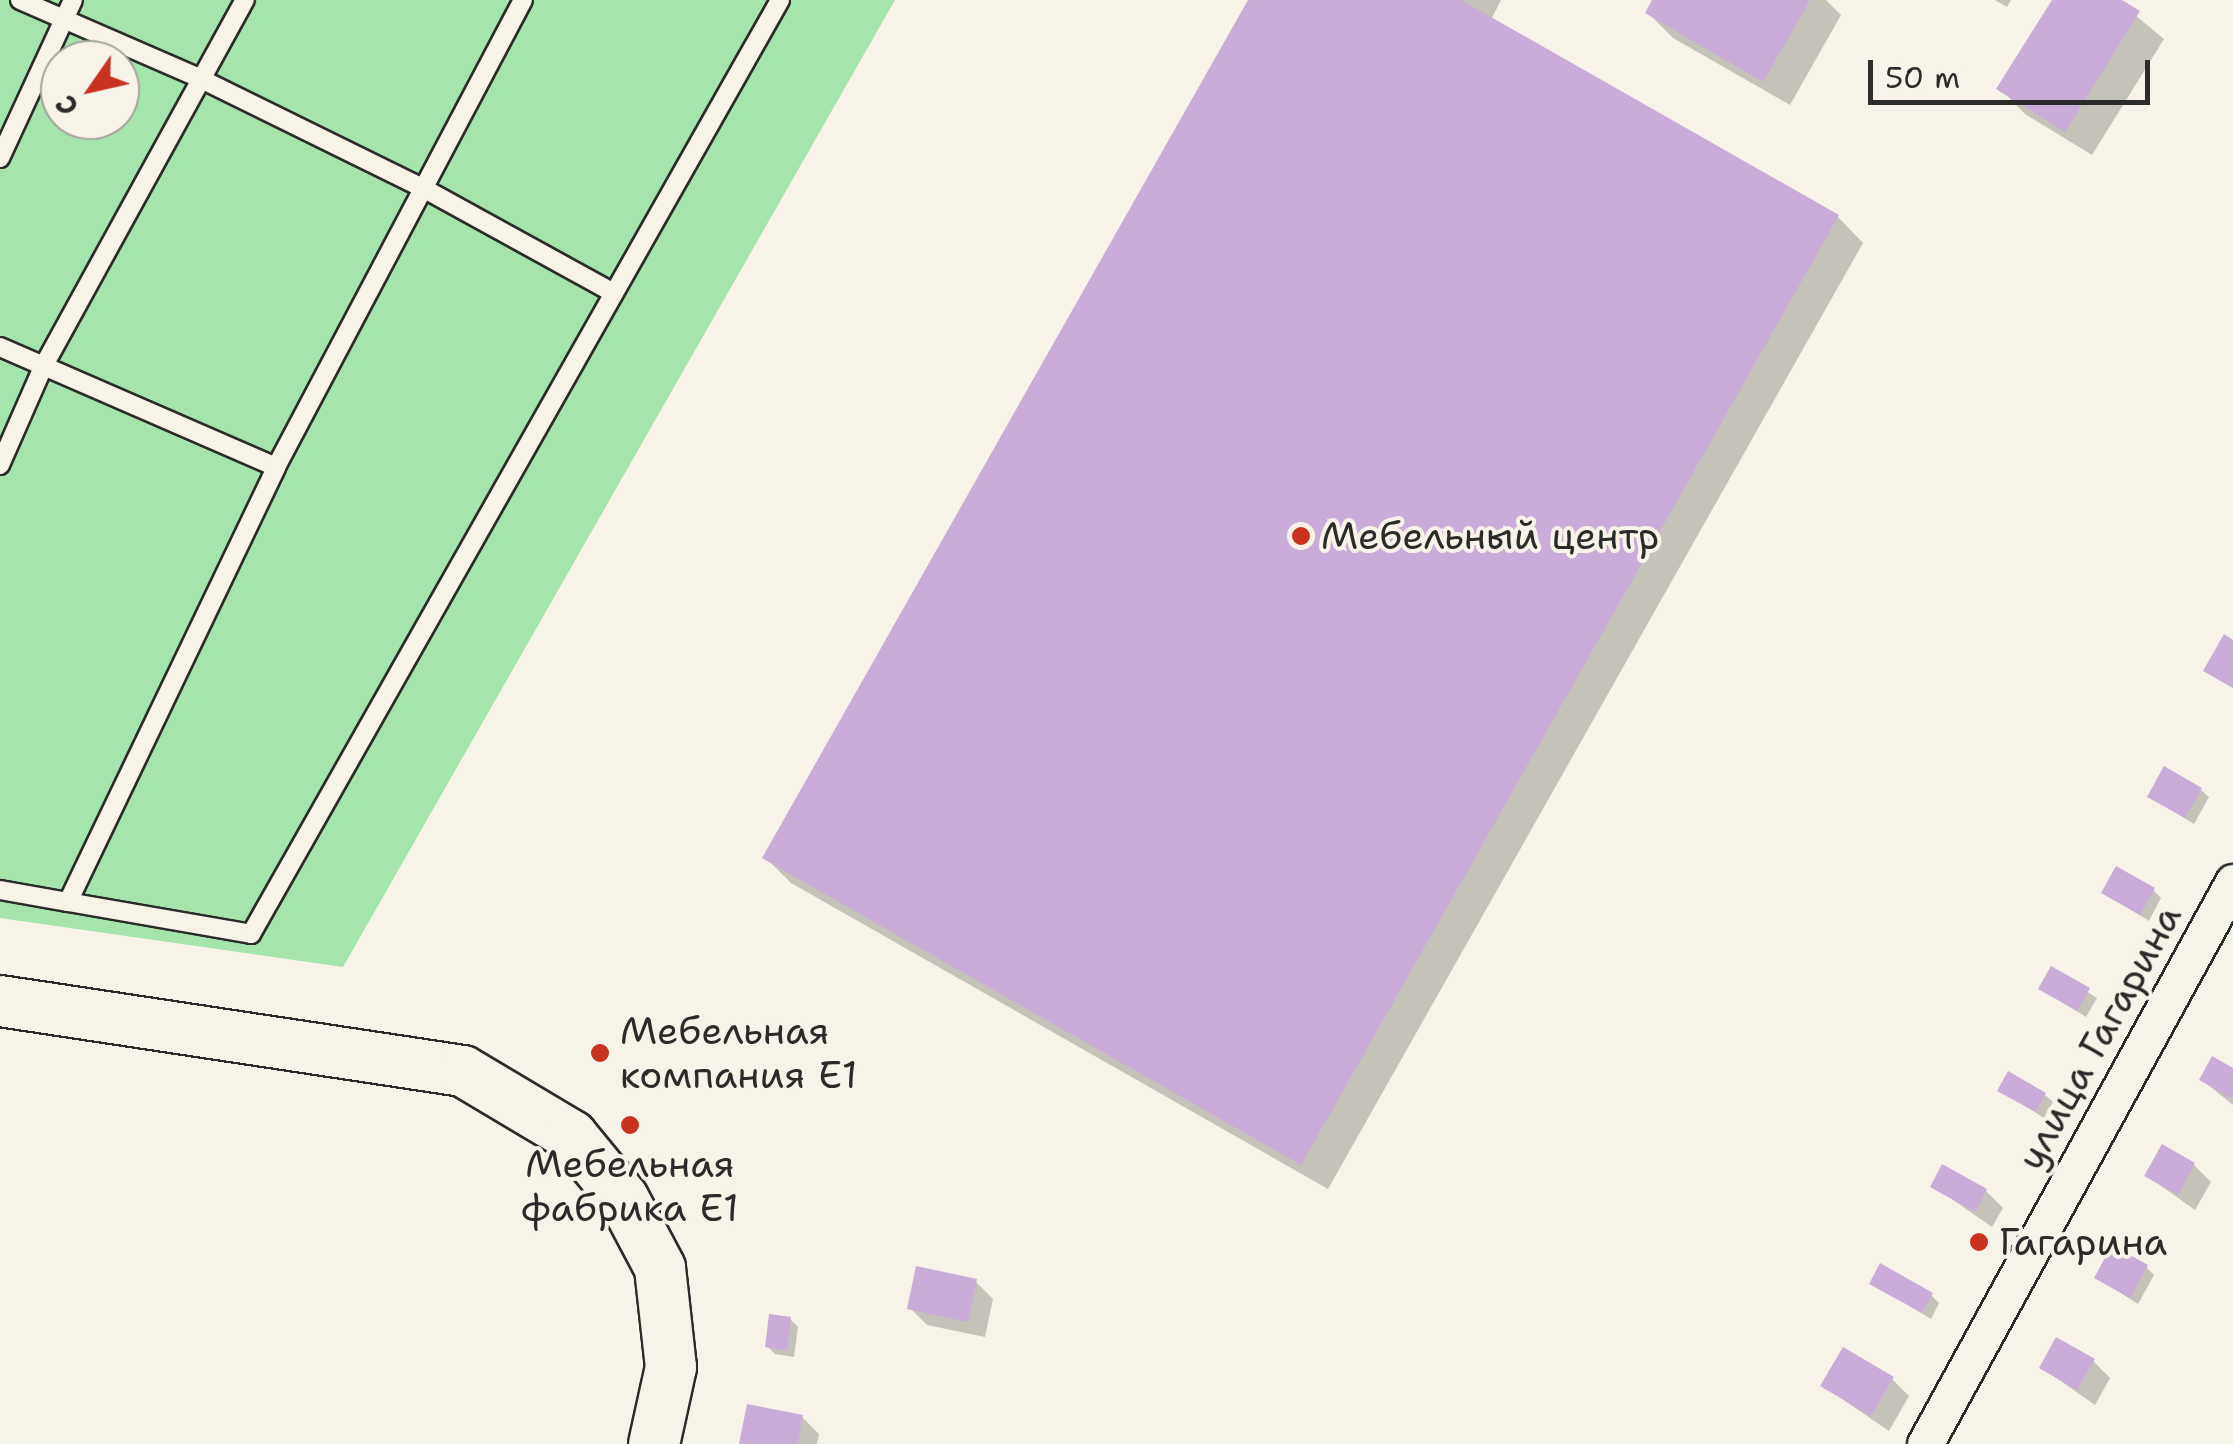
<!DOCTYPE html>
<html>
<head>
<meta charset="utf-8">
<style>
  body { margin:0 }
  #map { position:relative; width:2233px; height:1444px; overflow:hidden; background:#f7f3e8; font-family:"Shantell Sans",sans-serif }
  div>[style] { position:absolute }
  .green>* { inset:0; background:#a5e4ac }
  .shadow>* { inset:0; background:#0003 }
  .building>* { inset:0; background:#caacd8 }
  .roads { filter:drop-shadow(2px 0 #2b2b2b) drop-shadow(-2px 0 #2b2b2b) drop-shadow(0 2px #2b2b2b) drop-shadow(0 -2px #2b2b2b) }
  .lane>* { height:18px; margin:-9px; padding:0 9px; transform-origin:9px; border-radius:9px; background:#f7f3e8 }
  .street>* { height:35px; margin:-17.5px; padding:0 17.5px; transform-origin:17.5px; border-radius:17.5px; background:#f7f3e8 }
  .secondary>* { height:50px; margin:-25px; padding:0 25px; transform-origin:25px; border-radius:25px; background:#f7f3e8 }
  .dots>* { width:28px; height:28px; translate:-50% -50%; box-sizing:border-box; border:5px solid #f7f3e8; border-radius:50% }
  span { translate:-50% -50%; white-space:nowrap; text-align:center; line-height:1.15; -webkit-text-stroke:8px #f7f3e8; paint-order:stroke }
  .poi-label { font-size:38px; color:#2b2b2b }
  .left { translate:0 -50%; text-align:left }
  .street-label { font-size:38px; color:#2b2b2b }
  .north { position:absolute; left:40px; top:40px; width:100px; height:100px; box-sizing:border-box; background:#f7f3e8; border:2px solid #a5a39c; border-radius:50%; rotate:236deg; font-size:28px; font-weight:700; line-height:40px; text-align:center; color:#2b2b2b }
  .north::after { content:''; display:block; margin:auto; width:35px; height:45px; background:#c8321e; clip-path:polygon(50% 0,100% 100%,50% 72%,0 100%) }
  .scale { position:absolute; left:1868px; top:60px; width:282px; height:45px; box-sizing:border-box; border:5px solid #2b2b2b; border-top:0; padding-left:12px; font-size:30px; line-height:35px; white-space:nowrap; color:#2b2b2b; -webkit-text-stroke:8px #f7f3e8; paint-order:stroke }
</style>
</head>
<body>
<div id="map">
  <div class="green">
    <i style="clip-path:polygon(evenodd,0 0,895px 0,343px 967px,0 918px,0 0,60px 60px,120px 60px,120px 120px,60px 120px,60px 60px)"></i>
  </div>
  <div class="shadow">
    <i style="clip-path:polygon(1251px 0,1501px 0,1491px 20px,1838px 217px,1863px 243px,1328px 1189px,791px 883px,765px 857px)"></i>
    <i style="clip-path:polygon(1655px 0,1826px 0,1841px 15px,1790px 105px,1673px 38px,1648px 13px)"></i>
    <i style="clip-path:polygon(1995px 0,2011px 0,2007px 7px)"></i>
    <i style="clip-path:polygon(2055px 0,2117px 0,2164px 39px,2092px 155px,2025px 114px,2000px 88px)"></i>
    <i style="clip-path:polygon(2201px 790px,2209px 797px,2194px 824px,2150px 797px)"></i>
    <i style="clip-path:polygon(2153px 890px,2161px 898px,2149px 921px,2104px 893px)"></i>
    <i style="clip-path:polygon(2052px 969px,2097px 998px,2086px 1017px,2041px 989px)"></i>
    <i style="clip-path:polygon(2233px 1071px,2233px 1105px,2202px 1080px)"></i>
    <i style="clip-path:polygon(2000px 1090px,2045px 1095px,2053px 1102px,2044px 1118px)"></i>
    <i style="clip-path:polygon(2194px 1165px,2211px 1182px,2195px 1210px,2147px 1176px)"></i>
    <i style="clip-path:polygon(1933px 1186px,1986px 1191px,2003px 1208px,1992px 1227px)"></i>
    <i style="clip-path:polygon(2146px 1267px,2154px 1275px,2138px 1304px,2097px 1278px)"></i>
    <i style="clip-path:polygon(976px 1282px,993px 1299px,985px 1337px,927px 1325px,910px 1308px)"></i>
    <i style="clip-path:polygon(1872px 1283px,1931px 1295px,1939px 1303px,1931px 1319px)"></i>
    <i style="clip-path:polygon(790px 1319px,798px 1327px,794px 1357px,775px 1354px,767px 1346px)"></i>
    <i style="clip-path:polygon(2093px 1361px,2110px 1378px,2095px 1405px,2042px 1368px)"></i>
    <i style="clip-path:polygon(1892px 1379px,1909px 1396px,1889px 1431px,1823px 1386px)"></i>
    <i style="clip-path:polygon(802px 1417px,819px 1434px,817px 1444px,742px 1444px)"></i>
  </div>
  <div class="building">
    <i style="clip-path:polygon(1248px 0,1461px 0,1839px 215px,1301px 1165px,762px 858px)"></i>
    <i style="clip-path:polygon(1652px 0,1810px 0,1763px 82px,1645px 13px)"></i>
    <i style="clip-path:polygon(2052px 0,2122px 0,2140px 11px,2065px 132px,1996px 89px)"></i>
    <i style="clip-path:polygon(2224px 634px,2233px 640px,2233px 688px,2203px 671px)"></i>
    <i style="clip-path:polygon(2164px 766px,2202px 788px,2185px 818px,2147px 797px)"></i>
    <i style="clip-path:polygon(2116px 866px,2155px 888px,2140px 915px,2101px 893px)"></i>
    <i style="clip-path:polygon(2051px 966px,2090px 988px,2077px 1011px,2038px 989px)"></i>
    <i style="clip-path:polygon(2212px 1056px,2233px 1068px,2233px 1099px,2199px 1080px)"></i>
    <i style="clip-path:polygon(2008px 1071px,2046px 1093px,2036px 1112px,1997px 1091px)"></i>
    <i style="clip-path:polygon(2162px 1144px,2195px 1163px,2178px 1195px,2144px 1176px)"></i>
    <i style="clip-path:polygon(1942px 1164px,1987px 1189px,1975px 1212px,1930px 1187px)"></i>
    <i style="clip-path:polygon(2112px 1245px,2148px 1265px,2130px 1298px,2094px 1278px)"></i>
    <i style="clip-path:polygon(1880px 1263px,1933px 1293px,1922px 1313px,1869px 1284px)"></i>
    <i style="clip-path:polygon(916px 1266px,977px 1279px,968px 1322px,907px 1309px)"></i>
    <i style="clip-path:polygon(769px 1314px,791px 1317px,787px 1351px,765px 1347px)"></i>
    <i style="clip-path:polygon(2056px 1337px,2095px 1359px,2077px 1390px,2039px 1368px)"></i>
    <i style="clip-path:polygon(1843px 1347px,1894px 1377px,1871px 1416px,1820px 1386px)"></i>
    <i style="clip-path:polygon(747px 1404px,803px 1415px,798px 1444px,739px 1444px)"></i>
  </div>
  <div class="roads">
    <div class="lane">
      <i style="left:20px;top:0;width:195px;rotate:23.5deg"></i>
      <i style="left:199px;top:78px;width:247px;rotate:26.2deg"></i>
      <i style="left:421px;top:187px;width:220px;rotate:28.8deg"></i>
      <i style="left:0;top:158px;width:174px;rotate:-65.2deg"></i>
      <i style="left:0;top:347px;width:301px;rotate:23.5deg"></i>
      <i style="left:0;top:465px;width:107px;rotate:-66.3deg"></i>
      <i style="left:43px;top:367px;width:419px;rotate:-61.2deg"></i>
      <i style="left:0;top:890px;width:69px;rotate:10deg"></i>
      <i style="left:68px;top:902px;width:482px;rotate:-64.4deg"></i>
      <i style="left:276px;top:467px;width:528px;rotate:-62.13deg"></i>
      <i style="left:68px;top:902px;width:186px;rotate:9.9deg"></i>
      <i style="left:251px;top:934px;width:1073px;rotate:-60.47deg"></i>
    </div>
    <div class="street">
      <i style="left:1925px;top:1444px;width:641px;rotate:-61.28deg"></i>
    </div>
    <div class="secondary">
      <i style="left:0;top:1001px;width:468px;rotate:8.6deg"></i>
      <i style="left:463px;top:1071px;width:127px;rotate:30.8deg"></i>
      <i style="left:572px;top:1136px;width:80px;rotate:50.6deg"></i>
      <i style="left:623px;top:1198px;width:79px;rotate:62.1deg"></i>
      <i style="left:660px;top:1268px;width:100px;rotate:83.7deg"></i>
      <i style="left:671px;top:1367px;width:79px;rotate:102.4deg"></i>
    </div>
  </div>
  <div class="dots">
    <i style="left:1301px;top:536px;background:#c8321e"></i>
    <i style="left:600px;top:1053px;background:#c8321e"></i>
    <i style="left:630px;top:1125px;background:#c8321e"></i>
    <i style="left:1979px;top:1242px;background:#c8321e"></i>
  </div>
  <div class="poi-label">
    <span class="left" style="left:1321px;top:536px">Мебельный центр</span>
    <span class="left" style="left:620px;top:1053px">Мебельная<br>компания Е1</span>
    <span style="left:630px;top:1186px">Мебельная<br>фабрика Е1</span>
    <span class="left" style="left:1999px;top:1242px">Гагарина</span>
  </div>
  <div class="street-label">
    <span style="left:2099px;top:1037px;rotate:-61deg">улица Гагарина</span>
  </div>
  <div class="north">С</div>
  <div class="scale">50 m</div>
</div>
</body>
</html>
